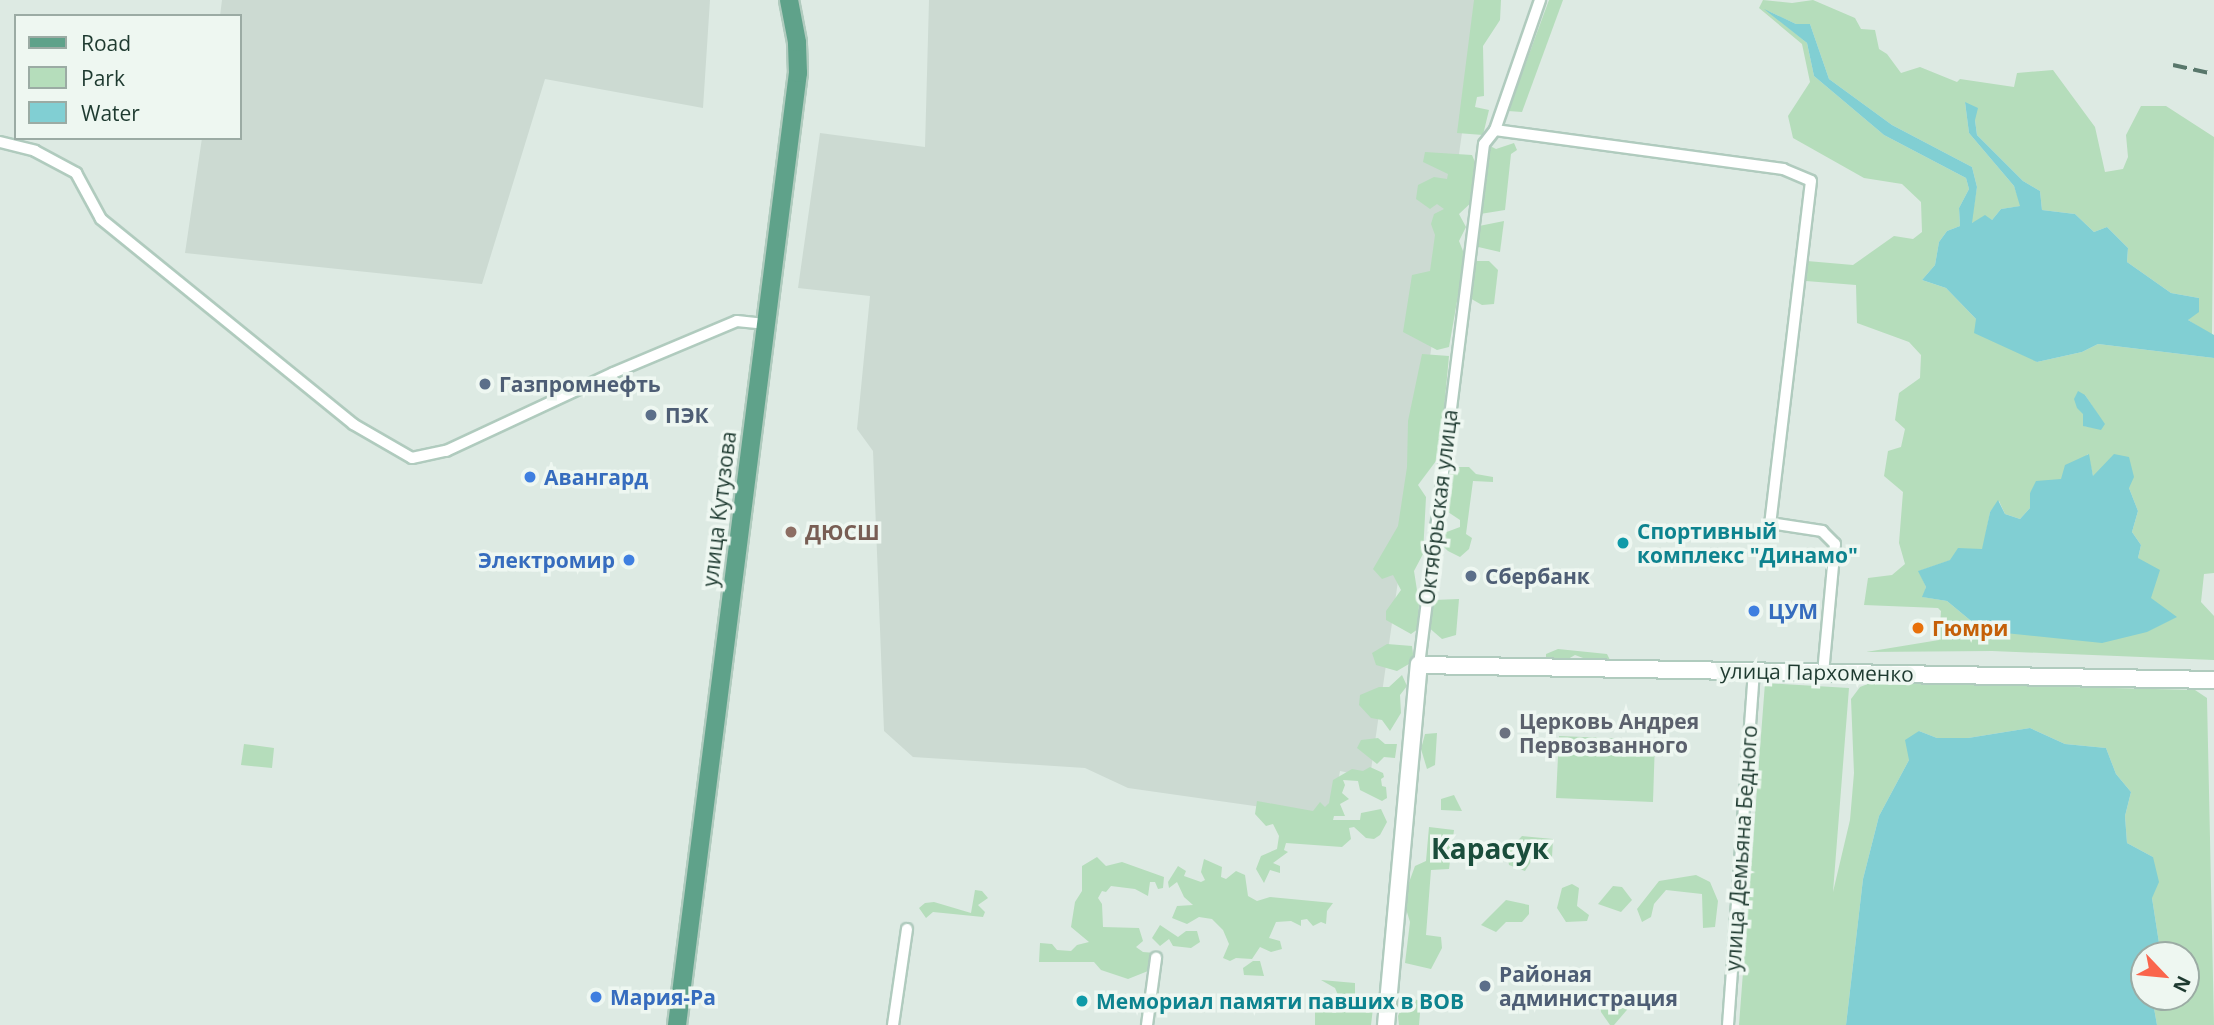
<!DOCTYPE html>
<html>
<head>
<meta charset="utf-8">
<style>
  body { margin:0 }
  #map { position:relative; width:2214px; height:1025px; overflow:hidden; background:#ddeae3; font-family:"Open Sans",sans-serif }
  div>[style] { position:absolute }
  .built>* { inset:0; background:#ccdad2 }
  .green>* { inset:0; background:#b5ddbb }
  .water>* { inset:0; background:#81cfd3 }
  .roads { filter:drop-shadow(2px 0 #b0cbbe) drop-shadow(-2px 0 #b0cbbe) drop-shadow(0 2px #b0cbbe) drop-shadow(0 -2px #b0cbbe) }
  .street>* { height:10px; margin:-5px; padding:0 5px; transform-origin:5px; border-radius:5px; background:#fff }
  .secondary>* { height:16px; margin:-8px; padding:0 8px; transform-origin:8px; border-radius:8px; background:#fff }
  .primary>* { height:18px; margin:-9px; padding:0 9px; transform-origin:9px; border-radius:9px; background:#5fa28a }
  .rail>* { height:3.5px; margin-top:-1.75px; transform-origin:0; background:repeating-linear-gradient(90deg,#58776b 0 14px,transparent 0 21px) }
  .dots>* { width:19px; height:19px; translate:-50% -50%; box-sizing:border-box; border:4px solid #eef7f1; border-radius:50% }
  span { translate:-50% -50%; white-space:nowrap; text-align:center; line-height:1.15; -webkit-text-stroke:7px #eef7f1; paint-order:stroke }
  .service-label { font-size:21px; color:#4e5e75; font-weight:700 }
  .left { translate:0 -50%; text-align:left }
  .shop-label { font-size:21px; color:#366cbe; font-weight:700 }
  .right { translate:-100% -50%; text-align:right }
  .street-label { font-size:21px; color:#1e3a30 }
  .culture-label { font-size:21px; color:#0d838f; font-weight:700 }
  .education-label { font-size:21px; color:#785e54; font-weight:700 }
  .food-label { font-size:21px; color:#c56008; font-weight:700 }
  .worship-label { font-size:21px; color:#5b616d; font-weight:700 }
  .district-label { font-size:28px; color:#1a4d3b; font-weight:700 }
  .legend { position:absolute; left:14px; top:14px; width:228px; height:126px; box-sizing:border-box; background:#eef7f1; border:2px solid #9baba4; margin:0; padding:9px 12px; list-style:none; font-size:21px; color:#1e3a30 }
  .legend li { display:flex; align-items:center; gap:14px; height:35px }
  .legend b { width:35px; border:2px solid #9baba4 }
  .north { position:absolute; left:2130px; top:941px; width:70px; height:70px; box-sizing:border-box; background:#eef7f1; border:2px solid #9baba4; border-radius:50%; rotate:116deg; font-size:19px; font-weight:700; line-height:28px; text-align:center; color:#1e3a30 }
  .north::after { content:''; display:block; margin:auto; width:24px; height:32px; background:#fa654c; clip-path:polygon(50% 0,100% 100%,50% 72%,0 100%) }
</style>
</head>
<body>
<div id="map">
  <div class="built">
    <i style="clip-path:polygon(222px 0,710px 0,703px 108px,545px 79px,482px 284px,185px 253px,202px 138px,240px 138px,240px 16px,220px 16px)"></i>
    <i style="clip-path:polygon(929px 0,1481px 0,1370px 777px,1340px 771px,1331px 817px,1128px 788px,1085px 768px,913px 757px,884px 731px,873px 451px,857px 429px,870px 296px,798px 288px,820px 133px,925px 147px)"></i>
  </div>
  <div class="green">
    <i style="clip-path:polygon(1474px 0,1501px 0,1500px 20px,1483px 46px,1484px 96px,1477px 97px,1475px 107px,1489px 110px,1483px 135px,1457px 133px)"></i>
    <i style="clip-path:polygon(1549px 0,1563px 0,1522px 112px,1508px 111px)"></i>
    <i style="clip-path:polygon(evenodd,1763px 0,1792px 3px,1813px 0,1855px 18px,1861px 29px,1875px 30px,1879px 49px,1887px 54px,1901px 73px,1920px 67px,1957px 82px,1960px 79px,2014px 87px,2017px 73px,2053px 70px,2095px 127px,2105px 172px,2123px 169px,2128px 157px,2126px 135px,2141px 106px,2166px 106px,2214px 137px,2212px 335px,2188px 320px,2199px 298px,2171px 293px,2127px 262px,2128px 248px,2107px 227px,2094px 232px,2075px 214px,2042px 210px,2040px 191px,2023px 181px,1977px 135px,1975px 120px,1965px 102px,1969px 133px,2014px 186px,2021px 206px,2001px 209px,1992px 220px,1971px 223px,1977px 187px,1972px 167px,1892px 125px,1829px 79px,1810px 24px,1796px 24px,1768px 11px,1807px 43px,1814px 76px,1884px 135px,1966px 178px,1969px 189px,1959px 208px,1960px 226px,1947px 231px,1939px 242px,1935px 265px,1922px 280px,1946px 288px,1976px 319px,2037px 362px,2082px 352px,2098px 344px,2214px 358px,2214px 573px,2204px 574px,2201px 602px,2214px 616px,2214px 660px,1992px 651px,1866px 652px,1939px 640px,1941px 611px,1938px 608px,1864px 605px,1868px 578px,1892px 575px,1905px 564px,1899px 543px,1903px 492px,1884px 476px,1888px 451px,1901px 447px,1905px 429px,1895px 420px,1899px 393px,1920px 378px,1921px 355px,1909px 342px,1857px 323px,1856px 285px,1806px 281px,1807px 261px,1853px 265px,1894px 236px,1913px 239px,1922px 232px,1921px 202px,1902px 184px,1864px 178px,1793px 138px,1788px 116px,1810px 82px,1802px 44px,1759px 8px,1763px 0,2085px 395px,2104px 424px,2101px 429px,2084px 426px,2085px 395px,1763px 0,2088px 454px,2093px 476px,2129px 488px,2138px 511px,2132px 532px,2141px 545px,2138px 558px,2151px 598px,1988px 635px,1947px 601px,1923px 597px,1926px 587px,1919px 571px,1983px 549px,1990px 512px,1999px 501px,2005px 514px,2020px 519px,2030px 508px,2030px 493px,2062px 479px,2088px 454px)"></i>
    <i style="clip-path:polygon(1514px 143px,1517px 150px,1511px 154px,1505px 210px,1480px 214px,1482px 181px,1487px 170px,1482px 165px,1488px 145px,1496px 149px)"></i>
    <i style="clip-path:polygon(1425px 152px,1472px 155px,1480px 174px,1474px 200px,1459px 214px,1466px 227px,1459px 241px,1465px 256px,1449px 347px,1437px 350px,1403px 332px,1412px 275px,1430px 271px,1435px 235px,1431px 224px,1434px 214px,1444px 209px,1437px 204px,1430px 209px,1416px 199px,1418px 185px,1434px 177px,1447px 179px,1448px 174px,1423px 162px)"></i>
    <i style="clip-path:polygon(1504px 221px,1500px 252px,1474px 246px,1474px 227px)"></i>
    <i style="clip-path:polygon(1475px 261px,1489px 261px,1498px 270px,1494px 304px,1482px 305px,1468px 297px,1465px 288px)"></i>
    <i style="clip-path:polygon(1422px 354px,1449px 356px,1441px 442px,1436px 461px,1418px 485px,1426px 497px,1423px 554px,1414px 571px,1419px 603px,1418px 629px,1411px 634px,1386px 620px,1386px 611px,1401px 590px,1393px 575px,1382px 579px,1373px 569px,1398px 526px,1407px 467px,1408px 421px)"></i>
    <i style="clip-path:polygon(1448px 467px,1469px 467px,1476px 474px,1493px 477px,1493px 482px,1473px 481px,1466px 534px,1472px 538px,1469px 549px,1460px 557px,1448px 551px,1437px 540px,1438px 523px,1444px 533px,1460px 527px,1460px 520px,1445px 510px)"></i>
    <i style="clip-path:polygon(1459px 599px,1456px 635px,1442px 639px,1427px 626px,1426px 617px,1434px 600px)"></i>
    <i style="clip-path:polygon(1387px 644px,1412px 646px,1414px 661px,1397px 671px,1376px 665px,1372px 653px)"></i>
    <i style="clip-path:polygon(1558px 649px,1607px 654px,1610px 660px,1602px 665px,1575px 655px,1561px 663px,1546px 658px,1546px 654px)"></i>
    <i style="clip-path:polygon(1402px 675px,1407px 686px,1400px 695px,1401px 713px,1390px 731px,1382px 720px,1371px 718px,1359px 705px,1360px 695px,1379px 687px,1389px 687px)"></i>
    <i style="clip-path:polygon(1873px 682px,2195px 690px,2207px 698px,2214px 1025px,2157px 1025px,2152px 997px,2186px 997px,2186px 955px,2156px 955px,2159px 943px,2152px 898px,2153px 857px,2127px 843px,2125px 816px,2131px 792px,2116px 774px,2106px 748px,2065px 744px,2030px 728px,1968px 738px,1937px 738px,1919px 731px,1909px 760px,1879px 816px,1863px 879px,1846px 1025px,1739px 1025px,1765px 683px,1849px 688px,1833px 892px,1850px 820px,1854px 773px,1851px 699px,1860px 687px)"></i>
    <i style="clip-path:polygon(1437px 733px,1435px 765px,1427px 769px,1421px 749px,1425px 734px)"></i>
    <i style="clip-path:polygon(1559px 736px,1655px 740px,1653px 802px,1556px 798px)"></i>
    <i style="clip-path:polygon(1378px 738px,1385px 744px,1397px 744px,1395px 758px,1384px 757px,1377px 764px,1357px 748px,1361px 740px)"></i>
    <i style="clip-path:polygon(244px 744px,274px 748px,272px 768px,241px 765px)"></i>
    <i style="clip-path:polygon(1370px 767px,1383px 773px,1384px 777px,1381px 779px,1382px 786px,1386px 787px,1387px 798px,1382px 801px,1360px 790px,1358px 781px,1343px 780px,1345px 785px,1342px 793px,1349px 799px,1340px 804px,1345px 816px,1334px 816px,1333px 820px,1360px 820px,1361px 813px,1381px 809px,1387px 822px,1380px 835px,1374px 839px,1366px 838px,1354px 827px,1349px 828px,1351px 839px,1342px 847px,1286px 843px,1284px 850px,1288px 852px,1273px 863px,1280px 866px,1280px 873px,1270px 870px,1264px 883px,1256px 869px,1261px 856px,1277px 849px,1279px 836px,1273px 824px,1266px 826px,1255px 814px,1257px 801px,1313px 811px,1320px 802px,1325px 807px,1329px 803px,1333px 780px,1352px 769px,1363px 771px)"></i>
    <i style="clip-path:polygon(1454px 795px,1462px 811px,1441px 810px,1441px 799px)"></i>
    <i style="clip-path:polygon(1429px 827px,1454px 830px,1449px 869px,1431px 870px,1426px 935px,1441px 937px,1442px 948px,1431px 969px,1405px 963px,1410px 922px,1403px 899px,1415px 866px,1426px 861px)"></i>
    <i style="clip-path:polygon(1522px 836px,1553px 839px,1552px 857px,1532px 860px,1525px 871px,1509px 865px,1507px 852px)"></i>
    <i style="clip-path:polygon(1097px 857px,1106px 866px,1122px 862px,1164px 877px,1163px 888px,1158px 889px,1155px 882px,1150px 882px,1148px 896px,1135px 889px,1111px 886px,1106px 892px,1102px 891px,1098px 898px,1102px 904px,1103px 927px,1139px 928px,1143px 941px,1136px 947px,1143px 952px,1155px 953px,1148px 971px,1128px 979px,1101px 970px,1094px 962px,1039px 962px,1040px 943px,1052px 944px,1057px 950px,1071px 951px,1077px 945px,1089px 942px,1071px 927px,1075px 902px,1082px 891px,1082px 866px)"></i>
    <i style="clip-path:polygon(1204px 859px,1222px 867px,1221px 877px,1226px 879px,1236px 871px,1245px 875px,1248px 896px,1257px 901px,1270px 897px,1333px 903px,1327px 911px,1326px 924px,1321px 922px,1313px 926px,1307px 919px,1301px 920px,1301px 926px,1291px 921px,1276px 922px,1269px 938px,1280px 941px,1282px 949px,1271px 952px,1260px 947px,1252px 959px,1236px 958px,1230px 961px,1223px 958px,1229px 944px,1223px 930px,1212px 919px,1199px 917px,1187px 924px,1172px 918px,1177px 906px,1193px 905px,1184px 897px,1177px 882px,1169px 888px,1168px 882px,1178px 866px,1186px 871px,1184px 876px,1201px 882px,1205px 880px,1201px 872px)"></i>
    <i style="clip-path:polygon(1696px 875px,1710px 882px,1718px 901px,1715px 927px,1703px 928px,1702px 894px,1666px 890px,1654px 904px,1651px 917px,1642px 922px,1637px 909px,1659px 881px)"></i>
    <i style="clip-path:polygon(1572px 884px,1579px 888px,1577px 906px,1589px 915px,1587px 921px,1566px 922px,1557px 908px,1562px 888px)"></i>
    <i style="clip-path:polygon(1613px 886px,1622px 887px,1632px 900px,1621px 912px,1598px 904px)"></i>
    <i style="clip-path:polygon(975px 890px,982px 891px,988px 898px,978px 905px,985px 912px,983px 917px,933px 912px,926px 918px,919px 908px,925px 903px,934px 902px,971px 913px)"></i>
    <i style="clip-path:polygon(1506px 900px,1529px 905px,1529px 914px,1522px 922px,1506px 922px,1496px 932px,1481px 925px)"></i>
    <i style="clip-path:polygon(1160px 925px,1178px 937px,1186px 931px,1197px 931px,1200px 942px,1191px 948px,1173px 946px,1169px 939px,1160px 946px,1152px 938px)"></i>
    <i style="clip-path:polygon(1253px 961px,1260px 961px,1264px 976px,1244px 975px,1243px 968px)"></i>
    <i style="clip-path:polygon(1321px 980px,1355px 983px,1355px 997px,1374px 1000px,1371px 1025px,1315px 1025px,1315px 1006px,1328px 1006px,1338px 995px,1335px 988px)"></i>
    <i style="clip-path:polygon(1406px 997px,1421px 1001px,1419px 1025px,1399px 1025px,1398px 1016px)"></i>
    <i style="clip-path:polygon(1600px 1002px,1632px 1004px,1614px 1025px,1610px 1025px,1601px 1012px)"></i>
  </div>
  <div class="water">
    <i style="clip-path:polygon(1764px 9px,1796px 24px,1810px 24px,1829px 79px,1892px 125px,1972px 167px,1977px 187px,1972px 223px,1985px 215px,1992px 220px,2001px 209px,2020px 206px,2014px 186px,1969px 133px,1965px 102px,1978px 108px,1975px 120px,1977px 135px,2023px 181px,2040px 191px,2042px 210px,2075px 214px,2094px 232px,2107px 227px,2128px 248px,2127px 262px,2171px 293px,2199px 298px,2199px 312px,2188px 320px,2214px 335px,2214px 358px,2098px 344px,2082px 352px,2037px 362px,1974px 333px,1976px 319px,1946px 288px,1922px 280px,1935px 265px,1939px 242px,1947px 231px,1960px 226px,1959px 208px,1969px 189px,1966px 178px,1884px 135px,1814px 76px,1807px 43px)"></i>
    <i style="clip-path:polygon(2078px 391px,2085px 395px,2105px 424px,2101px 430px,2083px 426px,2083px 414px,2077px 408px,2074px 399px)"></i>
    <i style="clip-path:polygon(2089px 454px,2093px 476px,2114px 454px,2129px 457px,2134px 477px,2129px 488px,2138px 511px,2132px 532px,2141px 545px,2138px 558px,2160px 570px,2151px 598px,2177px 617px,2147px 632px,2102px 643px,2005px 633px,1988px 635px,1947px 601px,1922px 597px,1926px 587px,1918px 571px,1950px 560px,1958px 548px,1982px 549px,1990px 512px,1998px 500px,2005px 514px,2020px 519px,2030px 508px,2030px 493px,2036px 481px,2061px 479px,2065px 465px)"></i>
    <i style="clip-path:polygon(2030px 728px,2065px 744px,2106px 748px,2116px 774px,2131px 792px,2125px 816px,2127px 843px,2153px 857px,2159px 882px,2152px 898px,2159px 943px,2156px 955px,2144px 955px,2144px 997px,2152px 997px,2157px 1025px,1846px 1025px,1863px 879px,1879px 816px,1909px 760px,1905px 740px,1919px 731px,1937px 738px,1968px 738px)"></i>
  </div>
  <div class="roads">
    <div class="street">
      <i style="left:1495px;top:130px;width:291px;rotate:7.7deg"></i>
      <i style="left:1783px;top:169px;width:30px;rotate:23deg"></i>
      <i style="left:1811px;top:181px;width:344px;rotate:96.8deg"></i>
      <i style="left:1770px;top:523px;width:53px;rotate:8.7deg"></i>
      <i style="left:1822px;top:531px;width:18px;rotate:45deg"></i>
      <i style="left:1835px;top:544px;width:130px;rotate:95.3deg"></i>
      <i style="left:0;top:142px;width:36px;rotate:14deg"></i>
      <i style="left:35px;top:151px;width:47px;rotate:28.2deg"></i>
      <i style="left:76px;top:173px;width:52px;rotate:61.5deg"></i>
      <i style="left:101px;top:219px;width:325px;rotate:39.1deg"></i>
      <i style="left:353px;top:424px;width:68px;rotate:30deg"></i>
      <i style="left:412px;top:458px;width:35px;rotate:-12deg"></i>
      <i style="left:446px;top:451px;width:184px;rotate:-25deg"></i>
      <i style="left:613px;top:373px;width:134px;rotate:-22.8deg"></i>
      <i style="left:737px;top:321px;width:30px;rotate:6deg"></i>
      <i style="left:1419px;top:665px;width:525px;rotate:-82.89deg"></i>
      <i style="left:1484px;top:144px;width:18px;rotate:-52deg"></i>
      <i style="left:1495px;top:130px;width:138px;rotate:-70.9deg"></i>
      <i style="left:893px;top:1025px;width:97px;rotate:-81.7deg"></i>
      <i style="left:1147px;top:1025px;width:68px;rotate:-82.3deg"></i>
      <i style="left:1728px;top:1025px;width:355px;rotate:-85.8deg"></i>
    </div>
    <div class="secondary">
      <i style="left:1386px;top:1025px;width:362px;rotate:-84.8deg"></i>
      <i style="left:1419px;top:665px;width:795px;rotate:1.08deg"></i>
    </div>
    <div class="primary">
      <i style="left:677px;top:1025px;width:960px;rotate:-82.76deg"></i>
      <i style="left:798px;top:73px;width:31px;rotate:-92deg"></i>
      <i style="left:797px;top:42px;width:43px;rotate:-100.8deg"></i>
    </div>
  </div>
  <div class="rail">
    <i style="left:2173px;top:65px;width:42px;rotate:12.4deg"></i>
  </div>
  <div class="dots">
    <i style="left:485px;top:384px;background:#5c6f8a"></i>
    <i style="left:651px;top:415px;background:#5c6f8a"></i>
    <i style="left:530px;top:477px;background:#3f7fe0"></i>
    <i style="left:791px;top:532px;background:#8d6e63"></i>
    <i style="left:1623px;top:543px;background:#0f9aa8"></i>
    <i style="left:629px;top:560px;background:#3f7fe0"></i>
    <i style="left:1471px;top:576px;background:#5c6f8a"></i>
    <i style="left:1754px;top:611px;background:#3f7fe0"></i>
    <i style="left:1918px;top:628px;background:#e8710a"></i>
    <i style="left:1505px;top:733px;background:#6b7280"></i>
    <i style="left:1485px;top:986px;background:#5c6f8a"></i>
    <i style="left:596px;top:997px;background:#3f7fe0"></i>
    <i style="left:1082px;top:1001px;background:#0f9aa8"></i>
  </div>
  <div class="service-label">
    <span class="left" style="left:499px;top:384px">Газпромнефть</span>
    <span class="left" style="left:665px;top:415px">ПЭК</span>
    <span class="left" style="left:1485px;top:576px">Сбербанк</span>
    <span class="left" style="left:1499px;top:986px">Районая<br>администрация</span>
  </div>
  <div class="shop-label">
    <span class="left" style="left:544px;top:477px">Авангард</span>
    <span class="right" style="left:615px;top:560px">Электромир</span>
    <span class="left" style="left:1768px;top:611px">ЦУМ</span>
    <span class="left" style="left:610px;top:997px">Мария-Ра</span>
  </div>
  <div class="street-label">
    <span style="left:1438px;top:507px;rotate:-83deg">Октябрьская улица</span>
    <span style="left:719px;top:509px;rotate:-83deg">улица Кутузова</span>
    <span style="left:1817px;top:672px;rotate:1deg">улица Пархоменко</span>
    <span style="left:1741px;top:848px;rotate:-86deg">улица Демьяна Бедного</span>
  </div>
  <div class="culture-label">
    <span class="left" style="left:1637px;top:543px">Спортивный<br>комплекс "Динамо"</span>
    <span class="left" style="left:1096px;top:1001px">Мемориал памяти павших в ВОВ</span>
  </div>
  <div class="education-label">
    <span class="left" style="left:805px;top:532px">ДЮСШ</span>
  </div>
  <div class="food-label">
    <span class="left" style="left:1932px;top:628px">Гюмри</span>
  </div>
  <div class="worship-label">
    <span class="left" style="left:1519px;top:733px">Церковь Андрея<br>Первозванного</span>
  </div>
  <div class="district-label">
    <span style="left:1490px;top:848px">Карасук</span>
  </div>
  <ul class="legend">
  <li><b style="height:9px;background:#5fa28a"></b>Road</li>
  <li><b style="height:19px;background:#b5ddbb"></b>Park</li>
  <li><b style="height:19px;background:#81cfd3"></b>Water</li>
  </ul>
  <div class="north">N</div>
</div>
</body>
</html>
